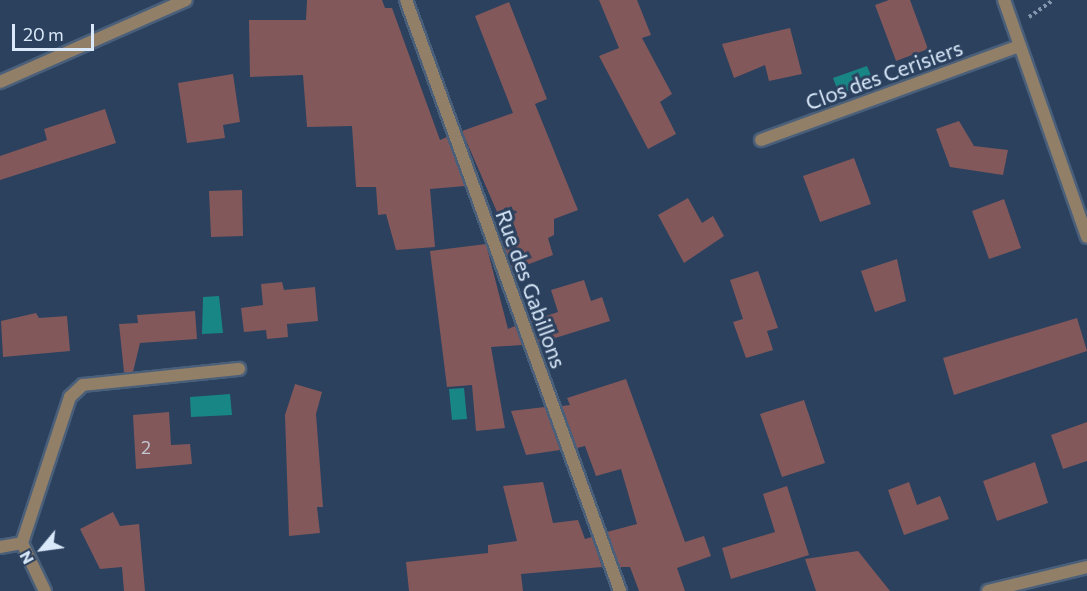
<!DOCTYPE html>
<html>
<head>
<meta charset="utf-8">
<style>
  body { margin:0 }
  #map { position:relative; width:1087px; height:591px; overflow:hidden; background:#2b415e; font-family:Commissioner,sans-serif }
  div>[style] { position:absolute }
  .water>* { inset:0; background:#198686 }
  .building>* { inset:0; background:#83585b }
  .path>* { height:4px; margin-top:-2px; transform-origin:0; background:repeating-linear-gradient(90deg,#8295ac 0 3px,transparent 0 6px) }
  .roads { filter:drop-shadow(2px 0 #4a5f7a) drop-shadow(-2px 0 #4a5f7a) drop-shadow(0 2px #4a5f7a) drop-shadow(0 -2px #4a5f7a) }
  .street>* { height:12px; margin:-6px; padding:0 6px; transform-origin:6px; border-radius:6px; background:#917f68 }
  span { translate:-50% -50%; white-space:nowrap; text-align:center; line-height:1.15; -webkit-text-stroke:6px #2b415e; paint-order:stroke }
  .number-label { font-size:18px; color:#c4c5d2 }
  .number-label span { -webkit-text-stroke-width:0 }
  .street-label { font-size:21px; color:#dae9fa }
  .north { position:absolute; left:12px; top:519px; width:60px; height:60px; -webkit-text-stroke:4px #2b415e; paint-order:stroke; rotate:241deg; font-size:16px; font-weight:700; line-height:24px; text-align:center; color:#dae9fa }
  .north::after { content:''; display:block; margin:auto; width:21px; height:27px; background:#dae9fa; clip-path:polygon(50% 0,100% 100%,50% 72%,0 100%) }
  .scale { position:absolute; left:12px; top:24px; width:82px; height:27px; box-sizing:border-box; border:3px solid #dae9fa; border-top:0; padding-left:8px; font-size:18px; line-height:21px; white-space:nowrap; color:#dae9fa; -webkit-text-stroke:4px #2b415e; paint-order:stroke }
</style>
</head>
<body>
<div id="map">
  <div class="water">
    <i style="clip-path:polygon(867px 66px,874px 83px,839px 94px,833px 78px)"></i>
    <i style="clip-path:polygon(219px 296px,223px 333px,202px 334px,203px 297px)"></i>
    <i style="clip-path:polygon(464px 388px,467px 419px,452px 420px,449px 389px)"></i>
    <i style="clip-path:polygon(230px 394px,232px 415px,191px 417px,190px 397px)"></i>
  </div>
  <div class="building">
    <i style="clip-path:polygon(307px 0,382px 0,385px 8px,392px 8px,440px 140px,447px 137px,465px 186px,430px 189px,435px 247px,396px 250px,386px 214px,378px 215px,376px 187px,356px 187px,352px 126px,307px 127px,303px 75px,250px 77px,249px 20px,306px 20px)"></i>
    <i style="clip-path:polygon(599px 0,637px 0,651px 35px,642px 38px,672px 94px,660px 102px,676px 134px,648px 149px,599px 56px,619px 48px)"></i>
    <i style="clip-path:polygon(889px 0,910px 0,928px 49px,896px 61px,875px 5px)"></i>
    <i style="clip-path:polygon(509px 2px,547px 99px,535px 104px,578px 210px,554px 219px,554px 235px,548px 238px,553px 255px,513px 270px,503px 243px,510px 242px,462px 131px,513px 113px,475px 16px)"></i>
    <i style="clip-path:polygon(790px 28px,802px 74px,769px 81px,765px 65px,734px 78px,722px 44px)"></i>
    <i style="clip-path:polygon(233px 74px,240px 122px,223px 125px,225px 138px,187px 143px,178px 83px)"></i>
    <i style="clip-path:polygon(105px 109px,116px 143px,0 180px,0 156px,47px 140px,44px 129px)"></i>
    <i style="clip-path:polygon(959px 121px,974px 146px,1008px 150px,1003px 175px,950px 167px,936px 129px)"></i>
    <i style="clip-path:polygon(854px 158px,871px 204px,820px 222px,803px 176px)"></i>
    <i style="clip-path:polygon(242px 190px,243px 236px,211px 237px,209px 191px)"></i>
    <i style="clip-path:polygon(688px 198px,702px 223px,713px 216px,724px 236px,684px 263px,658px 215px)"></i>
    <i style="clip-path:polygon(1004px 199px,1021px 248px,989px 259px,972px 211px)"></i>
    <i style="clip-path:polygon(486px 244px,508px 329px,515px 326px,522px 345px,491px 347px,505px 428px,476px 431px,472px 385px,447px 387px,430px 251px)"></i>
    <i style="clip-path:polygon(897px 259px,906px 301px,875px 312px,861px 271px)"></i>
    <i style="clip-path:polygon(758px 271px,778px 328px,767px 331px,773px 350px,746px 358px,733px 322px,743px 319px,730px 280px)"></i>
    <i style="clip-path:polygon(584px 280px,591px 301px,602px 297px,610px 321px,539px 343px,531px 321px,558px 312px,551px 290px)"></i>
    <i style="clip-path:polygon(282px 282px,284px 290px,315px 287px,318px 321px,287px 324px,288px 337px,267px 339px,266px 330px,244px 332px,241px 308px,263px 305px,261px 284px)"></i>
    <i style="clip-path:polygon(195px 311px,197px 339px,140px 343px,133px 372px,124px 372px,119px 324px,138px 323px,137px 315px)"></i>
    <i style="clip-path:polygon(36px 313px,39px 318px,67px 316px,70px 351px,3px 357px,1px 321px)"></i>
    <i style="clip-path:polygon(1077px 318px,1087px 351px,954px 395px,943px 358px)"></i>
    <i style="clip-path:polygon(626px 379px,685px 542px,704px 536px,711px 556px,677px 568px,685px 591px,639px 591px,630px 567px,620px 567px,607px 532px,637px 524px,621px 469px,596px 476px,585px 446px,577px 448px,562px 406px,570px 405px,567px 398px)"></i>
    <i style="clip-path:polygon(295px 384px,322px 392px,316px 414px,323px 507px,317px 507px,320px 533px,289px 536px,285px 415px)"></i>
    <i style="clip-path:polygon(804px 400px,825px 463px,782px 477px,760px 414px)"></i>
    <i style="clip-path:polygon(545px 407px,560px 450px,526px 455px,511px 411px)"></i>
    <i style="clip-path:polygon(169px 412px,171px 445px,190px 444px,192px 464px,136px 469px,133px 415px)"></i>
    <i style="clip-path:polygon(1087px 422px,1087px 461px,1063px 469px,1051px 435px)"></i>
    <i style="clip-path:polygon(1035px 462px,1048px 503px,997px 521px,983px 481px)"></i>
    <i style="clip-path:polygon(543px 482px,553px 523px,578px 520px,585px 539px,592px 537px,602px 567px,521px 574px,523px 591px,409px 591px,406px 562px,488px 553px,488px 545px,517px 541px,503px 486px)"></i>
    <i style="clip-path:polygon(909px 482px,917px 505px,940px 496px,949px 519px,904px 535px,888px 490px)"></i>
    <i style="clip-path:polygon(787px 486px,809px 555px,731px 579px,722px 548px,775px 532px,763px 494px)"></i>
    <i style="clip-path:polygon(113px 512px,120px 526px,139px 524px,145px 591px,124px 591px,122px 567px,100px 569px,80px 529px)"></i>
    <i style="clip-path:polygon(858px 551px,890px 591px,816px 591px,805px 559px)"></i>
  </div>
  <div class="path">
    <i style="left:1029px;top:17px;width:29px;rotate:-35deg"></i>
  </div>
  <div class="roads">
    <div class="street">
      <i style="left:406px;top:0;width:629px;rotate:70.09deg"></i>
      <i style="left:1004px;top:0;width:251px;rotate:70.7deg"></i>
      <i style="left:0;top:82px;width:203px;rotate:-23.8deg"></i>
      <i style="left:761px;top:140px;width:275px;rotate:-20deg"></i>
      <i style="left:22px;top:543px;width:154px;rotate:-71.8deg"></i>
      <i style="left:70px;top:397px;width:18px;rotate:-43deg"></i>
      <i style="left:83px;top:385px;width:157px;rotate:-5.9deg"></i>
      <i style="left:0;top:547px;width:22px;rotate:-10deg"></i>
      <i style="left:22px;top:543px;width:53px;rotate:64.4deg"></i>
      <i style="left:988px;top:591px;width:102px;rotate:-13.6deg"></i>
    </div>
  </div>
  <div class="number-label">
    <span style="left:146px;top:447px">2</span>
  </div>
  <div class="street-label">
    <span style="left:884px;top:75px;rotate:-20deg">Clos des Cerisiers</span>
    <span style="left:531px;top:289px;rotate:70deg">Rue des Gabillons</span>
  </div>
  <div class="north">N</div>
  <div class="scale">20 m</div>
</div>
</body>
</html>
